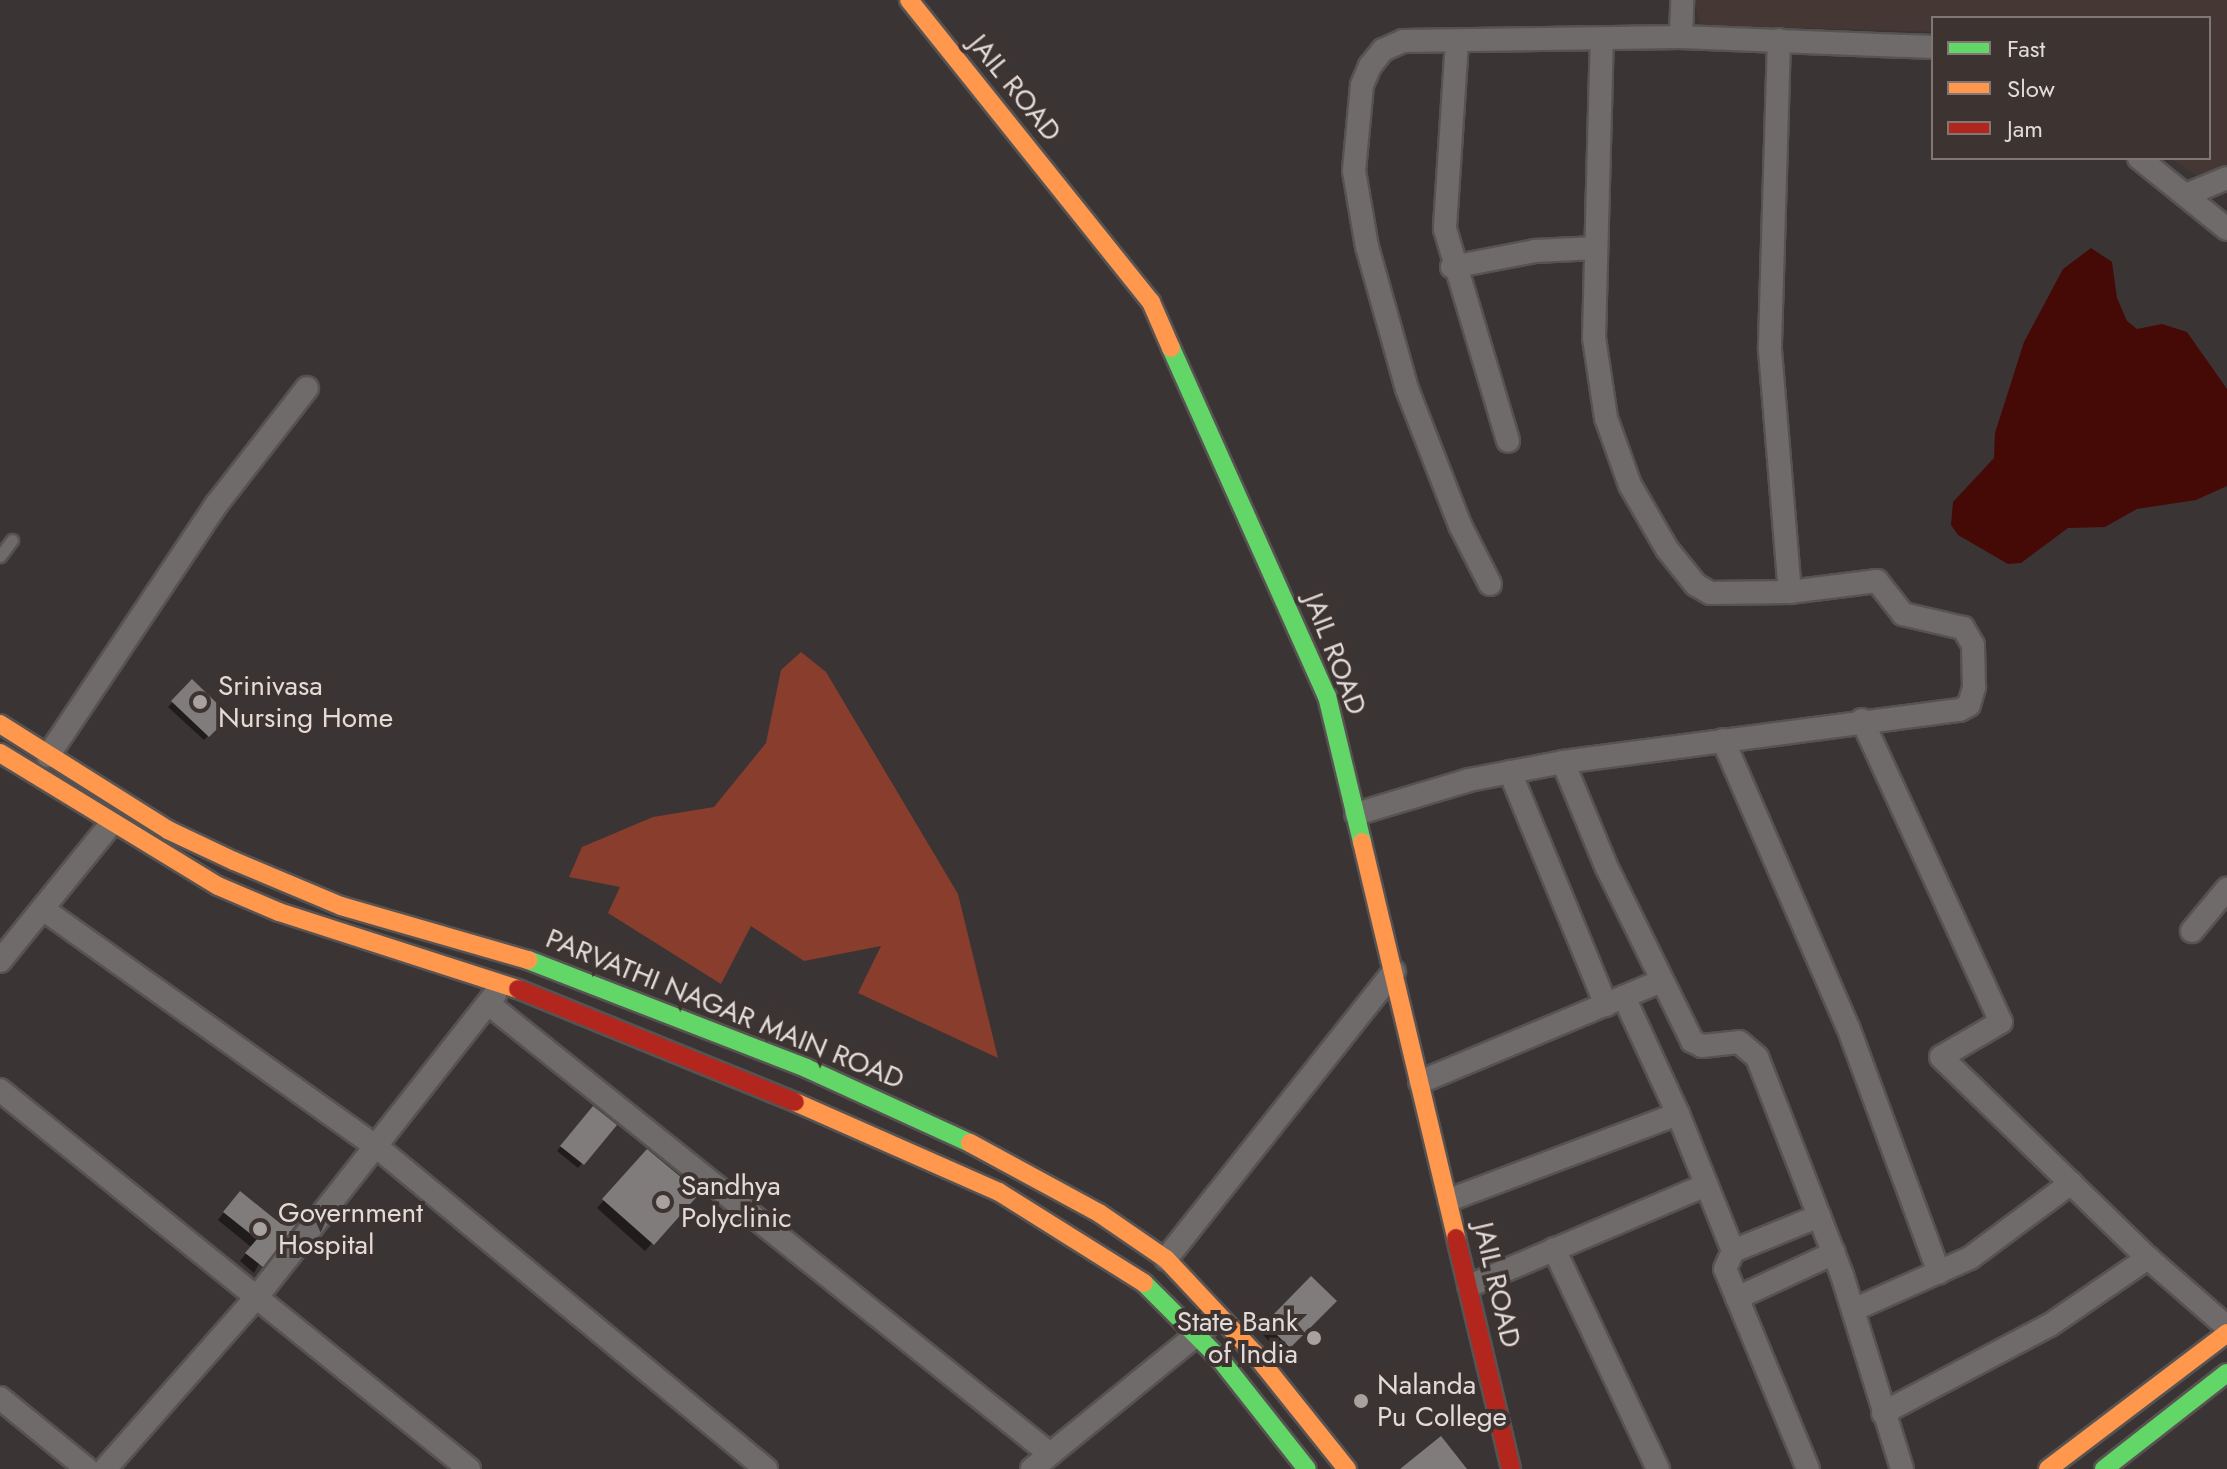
<!DOCTYPE html>
<html>
<head>
<meta charset="utf-8">
<style>
  body { margin:0 }
  #map { position:relative; width:2227px; height:1469px; overflow:hidden; background:#3a3534; font-family:Jost,sans-serif }
  div>[style] { position:absolute }
  .built>* { inset:0; background:#453733 }
  .forest>* { inset:0; background:#883d2d }
  .water>* { inset:0; background:#450a05 }
  .shadow>* { inset:0; background:#0007 }
  .building>* { inset:0; background:#817c7c }
  .roads { filter:drop-shadow(2px 0 #575352) drop-shadow(-2px 0 #575352) drop-shadow(0 2px #575352) drop-shadow(0 -2px #575352) }
  .lane>* { height:11px; margin:-5.5px; padding:0 5.5px; transform-origin:5.5px; border-radius:5.5px; background:#6f6b6a }
  .street>* { height:22px; margin:-11px; padding:0 11px; transform-origin:11px; border-radius:11px; background:#6f6b6a }
  .fast>* { height:18px; margin:-9px; padding:0 9px; transform-origin:9px; border-radius:9px; background:#63d668 }
  .slow>* { height:18px; margin:-9px; padding:0 9px; transform-origin:9px; border-radius:9px; background:#ff974d }
  .jam>* { height:18px; margin:-9px; padding:0 9px; transform-origin:9px; border-radius:9px; background:#b3261e }
  .dots>* { width:22px; height:22px; translate:-50% -50%; box-sizing:border-box; border:4px solid #3d3331; border-radius:50% }
  span { translate:-50% -50%; white-space:nowrap; text-align:center; line-height:1.15; -webkit-text-stroke:8px #3d3331; paint-order:stroke }
  .street-label { font-size:28px; color:#e1dbda }
  .poi-label { font-size:28px; color:#e1dbda }
  .left { translate:0 -50%; text-align:left }
  .right { translate:-100% -50%; text-align:right }
  .legend { position:absolute; left:1931px; top:16px; width:280px; height:144px; box-sizing:border-box; background:#3d3331; border:2px solid #7f7675; margin:0; padding:10px 14px; list-style:none; font-size:24px; color:#e1dbda }
  .legend li { display:flex; align-items:center; gap:16px; height:40px }
  .legend b { width:40px; border:2px solid #7f7675 }
</style>
</head>
<body>
<div id="map">
  <div class="built">
    <i style="clip-path:polygon(1694px 0,2227px 0,2227px 194px,2169px 158px,2209px 158px,2209px 18px,1933px 18px,1933px 32px,1700px 25px)"></i>
  </div>
  <div class="forest">
    <i style="clip-path:polygon(801px 652px,826px 672px,958px 894px,998px 1058px,858px 993px,881px 946px,804px 961px,751px 926px,721px 984px,608px 913px,620px 887px,569px 877px,582px 847px,653px 817px,714px 807px,766px 743px,781px 670px)"></i>
  </div>
  <div class="water">
    <i style="clip-path:polygon(2091px 248px,2112px 262px,2117px 298px,2127px 321px,2137px 329px,2162px 324px,2187px 332px,2227px 389px,2227px 486px,2196px 500px,2137px 509px,2105px 527px,2068px 528px,2021px 563px,2008px 564px,1958px 535px,1951px 525px,1953px 502px,1994px 458px,1995px 433px,2024px 342px,2063px 269px)"></i>
  </div>
  <div class="shadow">
    <i style="clip-path:polygon(192px 682px,227px 716px,204px 740px,168px 707px)"></i>
    <i style="clip-path:polygon(589px 1113px,614px 1125px,578px 1168px,557px 1151px)"></i>
    <i style="clip-path:polygon(640px 1159px,697px 1193px,645px 1251px,597px 1208px)"></i>
    <i style="clip-path:polygon(233px 1201px,280px 1226px,254px 1273px,240px 1261px,251px 1247px,218px 1220px)"></i>
    <i style="clip-path:polygon(1311px 1278px,1334px 1301px,1282px 1354px,1259px 1331px)"></i>
  </div>
  <div class="building">
    <i style="clip-path:polygon(192px 679px,230px 716px,209px 737px,171px 701px)"></i>
    <i style="clip-path:polygon(593px 1106px,617px 1125px,584px 1165px,560px 1146px)"></i>
    <i style="clip-path:polygon(647px 1149px,700px 1193px,654px 1245px,602px 1199px)"></i>
    <i style="clip-path:polygon(240px 1191px,281px 1224px,295px 1206px,304px 1214px,263px 1267px,245px 1253px,257px 1239px,223px 1212px)"></i>
    <i style="clip-path:polygon(1311px 1276px,1337px 1301px,1290px 1348px,1265px 1323px)"></i>
    <i style="clip-path:polygon(1441px 1436px,1467px 1469px,1400px 1469px)"></i>
  </div>
  <div class="roads">
    <div class="lane">
      <i style="left:0;top:556px;width:20px;rotate:-53deg"></i>
    </div>
    <div class="street">
      <i style="left:1681px;top:37px;width:37px;rotate:-88deg"></i>
      <i style="left:1779px;top:40px;width:310px;rotate:91.7deg"></i>
      <i style="left:1770px;top:350px;width:243px;rotate:85.3deg"></i>
      <i style="left:1457px;top:41px;width:188px;rotate:93.7deg"></i>
      <i style="left:1445px;top:229px;width:221px;rotate:73.4deg"></i>
      <i style="left:2139px;top:158px;width:113px;rotate:38.9deg"></i>
      <i style="left:2186px;top:195px;width:44px;rotate:-22.5deg"></i>
      <i style="left:1452px;top:267px;width:85px;rotate:-10.9deg"></i>
      <i style="left:1535px;top:251px;width:61px;rotate:-2.8deg"></i>
      <i style="left:1490px;top:584px;width:66px;rotate:-117deg"></i>
      <i style="left:1460px;top:525px;width:146px;rotate:-111.3deg"></i>
      <i style="left:1407px;top:389px;width:148px;rotate:-105.7deg"></i>
      <i style="left:1367px;top:247px;width:77px;rotate:-99.7deg"></i>
      <i style="left:1354px;top:171px;width:86px;rotate:-84.7deg"></i>
      <i style="left:1362px;top:85px;width:21px;rotate:-67deg"></i>
      <i style="left:1370px;top:66px;width:21px;rotate:-51deg"></i>
      <i style="left:1383px;top:50px;width:22px;rotate:-24deg"></i>
      <i style="left:1403px;top:41px;width:278px;rotate:-0.8deg"></i>
      <i style="left:1681px;top:37px;width:252px;rotate:2.3deg"></i>
      <i style="left:1862px;top:720px;width:332px;rotate:65.3deg"></i>
      <i style="left:2001px;top:1022px;width:69px;rotate:149.7deg"></i>
      <i style="left:1941px;top:1057px;width:289px;rotate:44.2deg"></i>
      <i style="left:1723px;top:740px;width:313px;rotate:66.5deg"></i>
      <i style="left:1848px;top:1027px;width:262px;rotate:69.7deg"></i>
      <i style="left:48px;top:756px;width:302px;rotate:-56.2deg"></i>
      <i style="left:216px;top:505px;width:148px;rotate:-52.1deg"></i>
      <i style="left:1563px;top:762px;width:400px;rotate:-7.5deg"></i>
      <i style="left:1960px;top:710px;width:10px;rotate:-29deg"></i>
      <i style="left:1969px;top:705px;width:19px;rotate:-74deg"></i>
      <i style="left:1974px;top:687px;width:42px;rotate:-91.4deg"></i>
      <i style="left:1973px;top:645px;width:20px;rotate:-120deg"></i>
      <i style="left:1963px;top:628px;width:62px;rotate:-166.9deg"></i>
      <i style="left:1903px;top:614px;width:42px;rotate:-128.2deg"></i>
      <i style="left:1877px;top:581px;width:88px;rotate:172.8deg"></i>
      <i style="left:1790px;top:592px;width:80px;rotate:179.3deg"></i>
      <i style="left:1710px;top:593px;width:16px;rotate:-150deg"></i>
      <i style="left:1696px;top:585px;width:46px;rotate:-128.9deg"></i>
      <i style="left:1667px;top:549px;width:74px;rotate:-120deg"></i>
      <i style="left:1630px;top:485px;width:71px;rotate:-109.7deg"></i>
      <i style="left:1606px;top:418px;width:81px;rotate:-98.5deg"></i>
      <i style="left:1594px;top:338px;width:299px;rotate:-88.5deg"></i>
      <i style="left:1510px;top:772px;width:252px;rotate:67.6deg"></i>
      <i style="left:1356px;top:814px;width:118px;rotate:-16.7deg"></i>
      <i style="left:1469px;top:780px;width:96px;rotate:-10.8deg"></i>
      <i style="left:1563px;top:762px;width:115px;rotate:67.5deg"></i>
      <i style="left:1607px;top:868px;width:193px;rotate:63.8deg"></i>
      <i style="left:1692px;top:1041px;width:11px;rotate:27deg"></i>
      <i style="left:1702px;top:1046px;width:37px;rotate:-6deg"></i>
      <i style="left:1739px;top:1042px;width:23px;rotate:40deg"></i>
      <i style="left:1757px;top:1057px;width:234px;rotate:68.7deg"></i>
      <i style="left:1842px;top:1275px;width:203px;rotate:72.8deg"></i>
      <i style="left:43px;top:909px;width:410px;rotate:35.5deg"></i>
      <i style="left:377px;top:1147px;width:505px;rotate:39.62deg"></i>
      <i style="left:2192px;top:931px;width:55px;rotate:-50.2deg"></i>
      <i style="left:0;top:961px;width:176px;rotate:-51deg"></i>
      <i style="left:490px;top:1005px;width:718px;rotate:38.72deg"></i>
      <i style="left:1420px;top:1082px;width:262px;rotate:-22.7deg"></i>
      <i style="left:0;top:1090px;width:603px;rotate:38.94deg"></i>
      <i style="left:1678px;top:1114px;width:148px;rotate:68.1deg"></i>
      <i style="left:1449px;top:1200px;width:245px;rotate:-20.6deg"></i>
      <i style="left:1678px;top:1114px;width:129px;rotate:-114.8deg"></i>
      <i style="left:1554px;top:1249px;width:243px;rotate:64.7deg"></i>
      <i style="left:1166px;top:1259px;width:367px;rotate:-51.6deg"></i>
      <i style="left:1469px;top:1286px;width:258px;rotate:-23.1deg"></i>
      <i style="left:1737px;top:1298px;width:31px;rotate:-112deg"></i>
      <i style="left:1725px;top:1269px;width:20px;rotate:-66deg"></i>
      <i style="left:1733px;top:1251px;width:93px;rotate:-22.1deg"></i>
      <i style="left:1853px;top:1310px;width:128px;rotate:-24deg"></i>
      <i style="left:1970px;top:1258px;width:126px;rotate:-36.6deg"></i>
      <i style="left:0;top:1398px;width:112px;rotate:39.2deg"></i>
      <i style="left:1883px;top:1413px;width:189px;rotate:-27.8deg"></i>
      <i style="left:2050px;top:1325px;width:119px;rotate:-34.4deg"></i>
      <i style="left:2148px;top:1258px;width:105px;rotate:41.1deg"></i>
      <i style="left:105px;top:1469px;width:228px;rotate:-48.6deg"></i>
      <i style="left:256px;top:1298px;width:387px;rotate:-51.8deg"></i>
      <i style="left:1032px;top:1469px;width:225px;rotate:-39.2deg"></i>
      <i style="left:1808px;top:1469px;width:185px;rotate:-112.5deg"></i>
      <i style="left:1737px;top:1298px;width:107px;rotate:-24.9deg"></i>
    </div>
    <div class="fast">
      <i style="left:1171px;top:348px;width:381px;rotate:65.9deg"></i>
      <i style="left:1327px;top:696px;width:150px;rotate:76.5deg"></i>
      <i style="left:528px;top:960px;width:298px;rotate:21.2deg"></i>
      <i style="left:806px;top:1068px;width:180px;rotate:24.6deg"></i>
      <i style="left:1144px;top:1283px;width:107px;rotate:45deg"></i>
      <i style="left:1220px;top:1359px;width:140px;rotate:51.7deg"></i>
      <i style="left:2104px;top:1469px;width:156px;rotate:-38deg"></i>
    </div>
    <div class="slow">
      <i style="left:909px;top:0;width:387px;rotate:51.3deg"></i>
      <i style="left:1151px;top:302px;width:50px;rotate:66.5deg"></i>
      <i style="left:0;top:724px;width:199px;rotate:32.2deg"></i>
      <i style="left:168px;top:830px;width:73px;rotate:25.2deg"></i>
      <i style="left:234px;top:861px;width:116px;rotate:22.8deg"></i>
      <i style="left:341px;top:906px;width:195px;rotate:16.1deg"></i>
      <i style="left:0;top:753px;width:255px;rotate:31.4deg"></i>
      <i style="left:218px;top:886px;width:66px;rotate:23.1deg"></i>
      <i style="left:279px;top:912px;width:251px;rotate:17.9deg"></i>
      <i style="left:1362px;top:842px;width:407px;rotate:76.6deg"></i>
      <i style="left:795px;top:1102px;width:223px;rotate:23.8deg"></i>
      <i style="left:999px;top:1192px;width:171px;rotate:32.1deg"></i>
      <i style="left:970px;top:1143px;width:147px;rotate:28.5deg"></i>
      <i style="left:1099px;top:1213px;width:81px;rotate:34.5deg"></i>
      <i style="left:1166px;top:1259px;width:129px;rotate:46.9deg"></i>
      <i style="left:1254px;top:1353px;width:149px;rotate:51.3deg"></i>
      <i style="left:2048px;top:1469px;width:225px;rotate:-37.2deg"></i>
    </div>
    <div class="jam">
      <i style="left:518px;top:989px;width:299px;rotate:22.2deg"></i>
      <i style="left:1456px;top:1238px;width:237px;rotate:76.6deg"></i>
    </div>
  </div>
  <div class="dots">
    <i style="left:200px;top:702px;background:#a7a1a0"></i>
    <i style="left:663px;top:1202px;background:#a7a1a0"></i>
    <i style="left:260px;top:1229px;background:#a7a1a0"></i>
    <i style="left:1314px;top:1338px;background:#a7a1a0"></i>
    <i style="left:1361px;top:1401px;background:#a7a1a0"></i>
  </div>
  <div class="street-label">
    <span style="left:1015px;top:88px;rotate:51deg">JAIL ROAD</span>
    <span style="left:1335px;top:654px;rotate:69deg">JAIL ROAD</span>
    <span style="left:725px;top:1009px;rotate:22deg">PARVATHI NAGAR MAIN ROAD</span>
    <span style="left:1497px;top:1285px;rotate:77deg">JAIL ROAD</span>
  </div>
  <div class="poi-label">
    <span class="left" style="left:218px;top:702px">Srinivasa<br>Nursing Home</span>
    <span class="left" style="left:681px;top:1202px">Sandhya<br>Polyclinic</span>
    <span class="left" style="left:278px;top:1229px">Government<br>Hospital</span>
    <span class="right" style="left:1298px;top:1338px">State Bank<br>of India</span>
    <span class="left" style="left:1377px;top:1401px">Nalanda<br>Pu College</span>
  </div>
  <ul class="legend">
  <li><b style="height:10px;background:#63d668"></b>Fast</li>
  <li><b style="height:10px;background:#ff974d"></b>Slow</li>
  <li><b style="height:10px;background:#b3261e"></b>Jam</li>
  </ul>
</div>
</body>
</html>
